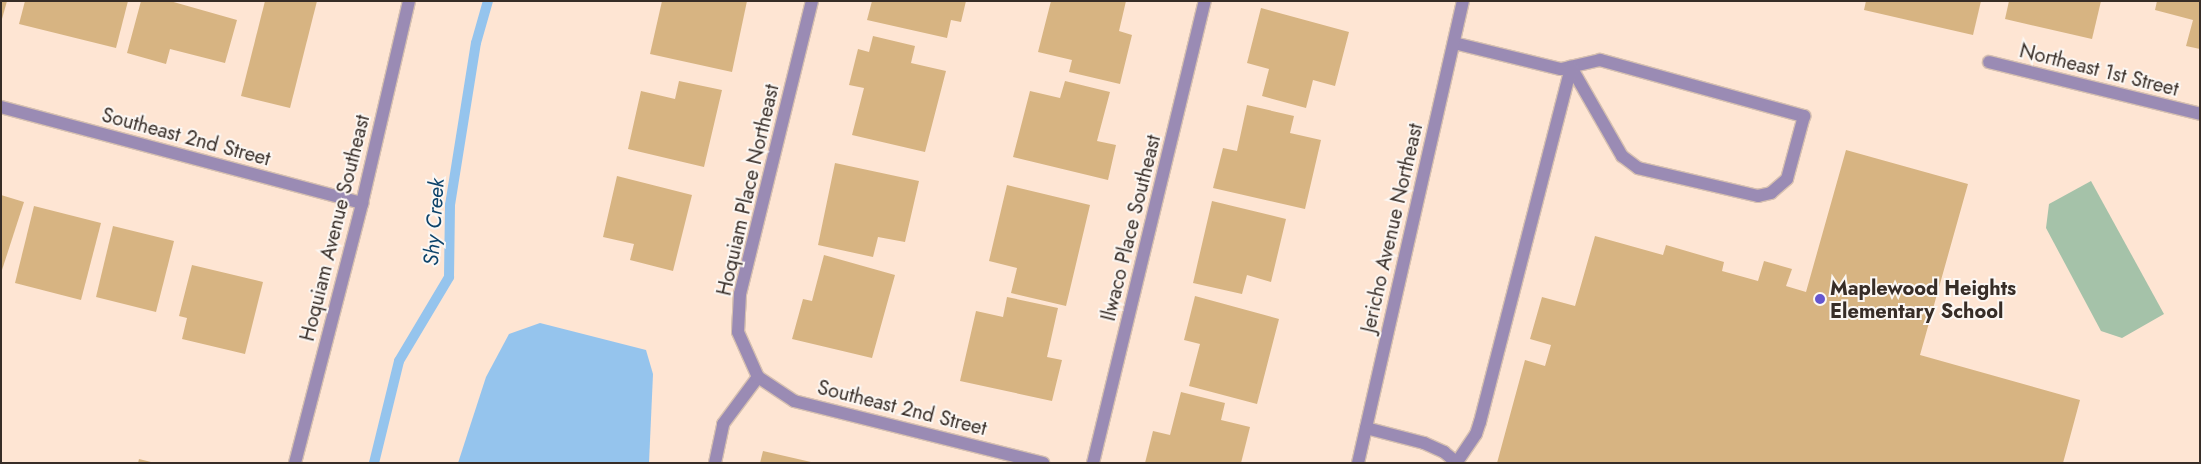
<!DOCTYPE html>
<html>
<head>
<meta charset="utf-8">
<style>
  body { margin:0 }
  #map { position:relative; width:2201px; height:464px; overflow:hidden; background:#fee5d3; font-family:Jost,sans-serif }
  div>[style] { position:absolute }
  .green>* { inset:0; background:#a5c2a9 }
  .water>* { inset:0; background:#95c4ed }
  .stream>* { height:10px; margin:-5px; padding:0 5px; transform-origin:5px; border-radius:5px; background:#95c4ed }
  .building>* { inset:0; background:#d7b482 }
  .roads { filter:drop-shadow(1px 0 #d6c0b1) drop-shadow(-1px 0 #d6c0b1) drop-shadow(0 1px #d6c0b1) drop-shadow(0 -1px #d6c0b1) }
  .minor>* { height:12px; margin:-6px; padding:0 6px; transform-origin:6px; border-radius:6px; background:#9a8bb4 }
  .dots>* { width:14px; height:14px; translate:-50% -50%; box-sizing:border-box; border:2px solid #fcf7f3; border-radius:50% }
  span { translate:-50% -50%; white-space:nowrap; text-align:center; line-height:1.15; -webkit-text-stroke:4px #fcf7f3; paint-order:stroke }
  .street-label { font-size:20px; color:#372d27 }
  .poi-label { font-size:20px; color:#372d27; font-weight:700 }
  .left { translate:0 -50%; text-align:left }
  .water-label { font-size:21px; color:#0d436a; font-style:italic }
  .frame { position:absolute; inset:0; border:2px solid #372d27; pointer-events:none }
</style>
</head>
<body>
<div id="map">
  <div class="green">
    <i style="clip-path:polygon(2091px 181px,2164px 314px,2122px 338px,2101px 331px,2046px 228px,2049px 204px)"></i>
  </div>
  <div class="water">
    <i style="clip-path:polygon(540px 323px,646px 350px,653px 374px,649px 463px,458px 463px,486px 377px,509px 334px)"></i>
  </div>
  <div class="stream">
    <i style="left:374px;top:463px;width:105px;rotate:-76.2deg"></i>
    <i style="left:399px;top:361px;width:98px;rotate:-59.2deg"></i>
    <i style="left:449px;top:277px;width:72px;rotate:-89.2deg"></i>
    <i style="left:450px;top:205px;width:164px;rotate:-80.9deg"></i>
    <i style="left:476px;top:43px;width:44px;rotate:-74.1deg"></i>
  </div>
  <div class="building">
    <i style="clip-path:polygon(1px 1px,7px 1px,2px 19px,1px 19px)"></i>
    <i style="clip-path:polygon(25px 1px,128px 1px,116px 48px,19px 24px)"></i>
    <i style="clip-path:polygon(141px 1px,170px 1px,237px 20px,225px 63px,170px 49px,166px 64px,127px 53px)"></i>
    <i style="clip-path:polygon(265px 1px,317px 1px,290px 108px,241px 96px)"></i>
    <i style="clip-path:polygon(662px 1px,747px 1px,732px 72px,650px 54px)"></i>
    <i style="clip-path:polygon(872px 1px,966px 1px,961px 22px,951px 20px,947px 38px,867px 20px)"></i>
    <i style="clip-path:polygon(1051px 1px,1126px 1px,1119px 31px,1132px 35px,1120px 84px,1069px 72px,1072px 60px,1038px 52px)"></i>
    <i style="clip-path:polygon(1866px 1px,1981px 1px,1973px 35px,1864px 10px)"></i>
    <i style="clip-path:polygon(2009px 1px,2101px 1px,2092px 39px,2005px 19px)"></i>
    <i style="clip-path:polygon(2157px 1px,2200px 1px,2200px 49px,2186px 46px,2193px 20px,2155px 10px)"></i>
    <i style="clip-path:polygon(1261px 8px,1349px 32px,1335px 86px,1313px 80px,1306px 108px,1262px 96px,1269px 69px,1247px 63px)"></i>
    <i style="clip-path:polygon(873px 36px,915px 46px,911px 63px,946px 71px,925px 152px,852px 135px,864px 88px,849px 85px,858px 49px,869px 52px)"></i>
    <i style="clip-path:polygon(679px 81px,722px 90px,704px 167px,628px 149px,641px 91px,675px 99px)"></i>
    <i style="clip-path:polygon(1065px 81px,1110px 92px,1097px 141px,1116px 145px,1108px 180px,1013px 157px,1030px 91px,1060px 98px)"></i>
    <i style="clip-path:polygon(1247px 105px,1294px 116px,1290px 133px,1321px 140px,1305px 209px,1213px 188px,1223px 148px,1237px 151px)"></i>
    <i style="clip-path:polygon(1846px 150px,1968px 184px,1920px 355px,2080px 400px,2063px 463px,1497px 463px,1525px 360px,1545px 366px,1551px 345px,1530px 339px,1542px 297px,1575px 306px,1595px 236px,1663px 255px,1666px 245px,1724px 262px,1722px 271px,1758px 281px,1764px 261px,1792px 269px,1786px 286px,1806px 292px)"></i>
    <i style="clip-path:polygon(835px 163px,919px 181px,905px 242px,878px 237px,873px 257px,818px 245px)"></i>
    <i style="clip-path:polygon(617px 176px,692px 195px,673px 271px,630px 260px,634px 244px,603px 237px)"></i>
    <i style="clip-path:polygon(1007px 185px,1090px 205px,1066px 306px,1011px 293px,1017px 268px,989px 261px)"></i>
    <i style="clip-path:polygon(1px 195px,24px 202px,2px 270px,1px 270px)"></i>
    <i style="clip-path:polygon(1212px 201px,1286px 219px,1271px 282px,1247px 275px,1242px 294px,1193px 283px)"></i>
    <i style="clip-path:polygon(34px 206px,101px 223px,81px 300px,15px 283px)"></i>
    <i style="clip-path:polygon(113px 226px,174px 241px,156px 312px,96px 297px)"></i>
    <i style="clip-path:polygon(824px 255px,895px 275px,872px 358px,792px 339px,803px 299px,812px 301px)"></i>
    <i style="clip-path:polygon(192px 265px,263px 282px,245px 354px,182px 339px,187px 318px,179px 316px)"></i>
    <i style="clip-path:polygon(1195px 296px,1279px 319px,1257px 404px,1189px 386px,1200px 344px,1184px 340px)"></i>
    <i style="clip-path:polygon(1007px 297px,1058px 308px,1047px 357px,1062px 360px,1052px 401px,960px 381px,976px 311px,1003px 317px)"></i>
    <i style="clip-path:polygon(1181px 392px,1225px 403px,1221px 420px,1250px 427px,1241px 463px,1145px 463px,1153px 431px,1170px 435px)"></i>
    <i style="clip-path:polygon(763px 451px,811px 462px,810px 463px,760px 463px)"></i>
    <i style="clip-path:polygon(139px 459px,151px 462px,151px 463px,138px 463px)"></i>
  </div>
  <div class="roads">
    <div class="minor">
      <i style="left:1454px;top:43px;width:110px;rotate:13.7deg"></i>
      <i style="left:1561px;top:69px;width:40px;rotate:-13deg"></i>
      <i style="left:1600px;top:60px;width:212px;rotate:15.4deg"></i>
      <i style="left:1804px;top:116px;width:65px;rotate:105.1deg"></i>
      <i style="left:1787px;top:179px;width:21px;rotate:139deg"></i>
      <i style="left:1771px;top:193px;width:13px;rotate:167deg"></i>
      <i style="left:1758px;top:196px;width:123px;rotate:-166.9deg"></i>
      <i style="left:1638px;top:168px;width:20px;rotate:-143deg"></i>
      <i style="left:1622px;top:156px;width:103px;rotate:-119.8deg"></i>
      <i style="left:1989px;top:62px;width:217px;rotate:13.8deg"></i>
      <i style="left:1px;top:107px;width:374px;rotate:14.9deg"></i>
      <i style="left:758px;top:377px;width:43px;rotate:33.7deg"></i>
      <i style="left:794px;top:401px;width:257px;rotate:14deg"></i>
      <i style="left:1366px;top:428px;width:60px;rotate:14.5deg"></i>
      <i style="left:1424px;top:443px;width:22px;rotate:24deg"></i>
      <i style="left:1444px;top:452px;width:17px;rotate:40deg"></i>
      <i style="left:1457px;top:462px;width:34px;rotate:-56deg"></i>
      <i style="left:1476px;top:434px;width:13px;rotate:-72deg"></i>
      <i style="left:1480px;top:422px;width:366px;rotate:-75.6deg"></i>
      <i style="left:295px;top:463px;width:268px;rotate:-75.5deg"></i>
      <i style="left:362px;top:203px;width:207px;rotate:-76.9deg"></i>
      <i style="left:715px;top:463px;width:40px;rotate:-78deg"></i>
      <i style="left:723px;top:424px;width:59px;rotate:-53.3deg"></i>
      <i style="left:758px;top:377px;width:49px;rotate:-114deg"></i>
      <i style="left:738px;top:332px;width:38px;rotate:-87deg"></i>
      <i style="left:740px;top:294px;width:302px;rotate:-76.2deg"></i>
      <i style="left:1093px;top:463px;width:475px;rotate:-76.4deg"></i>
      <i style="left:1358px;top:463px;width:474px;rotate:-77.2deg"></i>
    </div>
  </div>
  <div class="dots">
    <i style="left:1820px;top:299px;background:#6556cf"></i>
  </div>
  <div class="street-label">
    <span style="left:2099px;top:70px;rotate:14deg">Northeast 1st Street</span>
    <span style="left:186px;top:137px;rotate:15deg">Southeast 2nd Street</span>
    <span style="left:748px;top:190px;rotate:-77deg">Hoquiam Place Northeast</span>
    <span style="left:335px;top:228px;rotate:-76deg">Hoquiam Avenue Southeast</span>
    <span style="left:1131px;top:228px;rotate:-76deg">Ilwaco Place Southeast</span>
    <span style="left:1392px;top:228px;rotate:-77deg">Jericho Avenue Northeast</span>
    <span style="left:902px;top:408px;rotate:14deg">Southeast 2nd Street</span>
  </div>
  <div class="poi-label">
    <span class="left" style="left:1830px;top:300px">Maplewood Heights<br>Elementary School</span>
  </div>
  <div class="water-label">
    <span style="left:434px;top:222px;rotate:-86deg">Shy Creek</span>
  </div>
  <div class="frame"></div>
</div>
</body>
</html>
